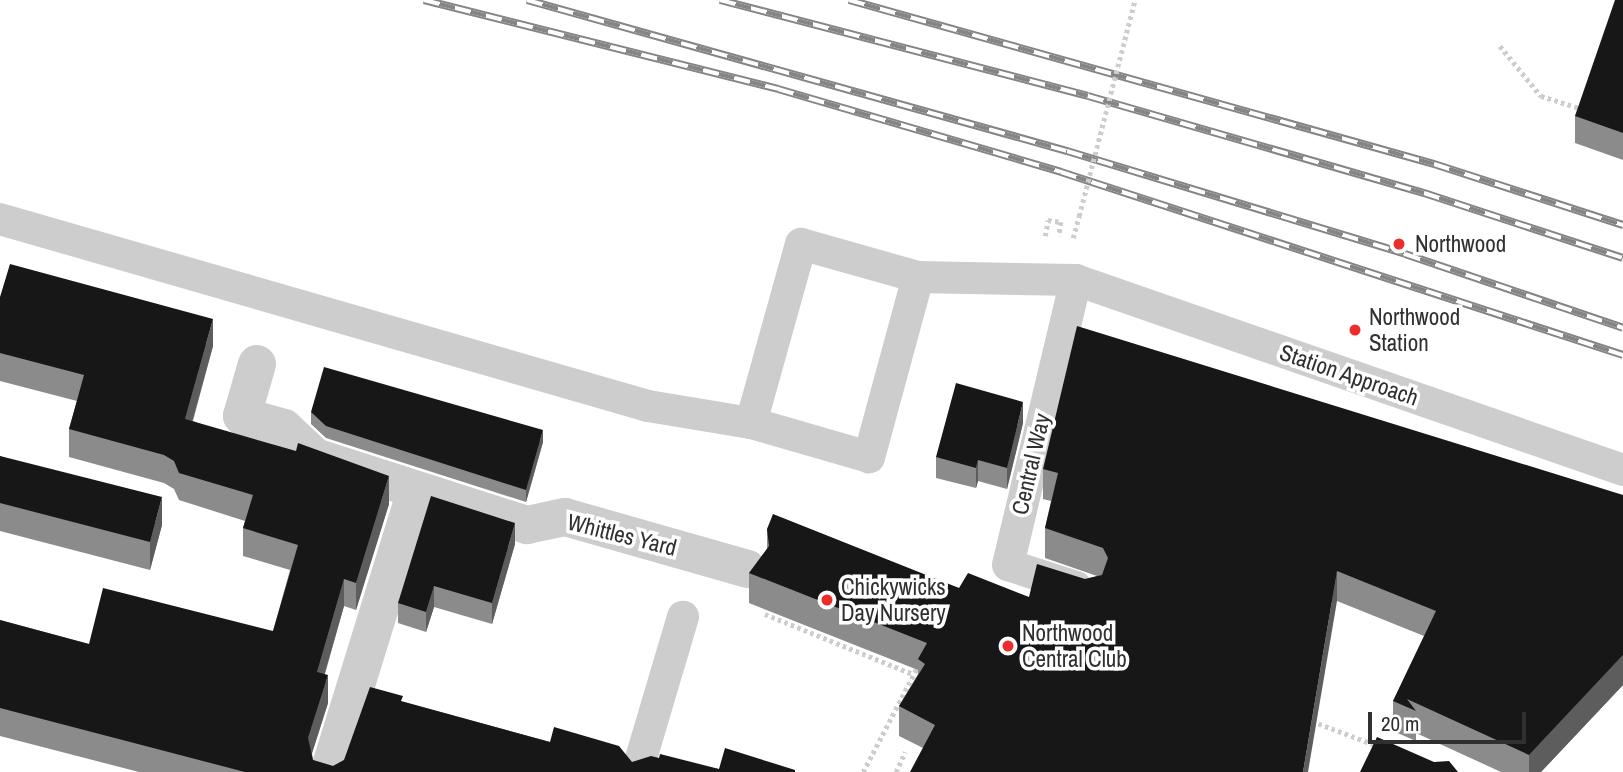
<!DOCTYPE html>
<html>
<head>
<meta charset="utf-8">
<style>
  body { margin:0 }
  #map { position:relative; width:1623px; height:772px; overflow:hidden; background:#fff; font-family:"Archivo Narrow",sans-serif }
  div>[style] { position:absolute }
  .path>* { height:4.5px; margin-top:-2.25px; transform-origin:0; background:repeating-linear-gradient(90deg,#cdcdcd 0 3.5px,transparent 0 7px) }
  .service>* { height:32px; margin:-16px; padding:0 16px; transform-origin:16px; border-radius:16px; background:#cdcdcd }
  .minor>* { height:38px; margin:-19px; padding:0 19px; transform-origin:19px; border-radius:19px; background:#cdcdcd }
  .rail>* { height:8px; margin-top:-4px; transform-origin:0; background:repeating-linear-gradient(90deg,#fff 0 16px,#858585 0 32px); box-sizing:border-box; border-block:2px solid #858585 }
  .path-bridge>* { height:4.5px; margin-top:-2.25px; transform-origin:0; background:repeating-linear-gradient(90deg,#cdcdcd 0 3.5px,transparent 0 7px) }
  .wall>* { inset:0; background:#8b8b8b }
  .shaded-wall>* { inset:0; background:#5d5d5d }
  .building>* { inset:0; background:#171717 }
  .dots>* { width:19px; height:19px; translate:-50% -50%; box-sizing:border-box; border:4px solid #fff; border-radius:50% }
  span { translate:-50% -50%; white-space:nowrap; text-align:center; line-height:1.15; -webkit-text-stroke:7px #fff; paint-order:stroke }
  .poi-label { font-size:23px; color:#303030 }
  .left { translate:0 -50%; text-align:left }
  .street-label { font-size:23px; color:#303030 }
  .scale { position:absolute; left:1368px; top:712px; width:158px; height:32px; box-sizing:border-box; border:4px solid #303030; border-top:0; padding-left:9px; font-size:21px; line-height:24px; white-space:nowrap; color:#303030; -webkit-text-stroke:5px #fff; paint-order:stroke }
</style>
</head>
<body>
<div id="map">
  <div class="path">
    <i style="left:1500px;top:46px;width:65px;rotate:50.6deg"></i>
    <i style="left:1541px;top:96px;width:43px;rotate:17.6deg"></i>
    <i style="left:1045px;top:236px;width:16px;rotate:-79deg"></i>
    <i style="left:1048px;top:220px;width:13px;rotate:9deg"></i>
    <i style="left:1061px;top:222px;width:14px;rotate:98deg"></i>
    <i style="left:1073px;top:238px;width:23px;rotate:-75deg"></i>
    <i style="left:765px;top:614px;width:160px;rotate:22.1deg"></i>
    <i style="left:1312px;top:721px;width:71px;rotate:20.7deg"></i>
    <i style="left:863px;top:772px;width:122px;rotate:-62.6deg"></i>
    <i style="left:896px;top:772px;width:22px;rotate:-66deg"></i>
  </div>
  <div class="service">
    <i style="left:0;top:219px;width:674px;rotate:16.1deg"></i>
    <i style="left:648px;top:406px;width:104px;rotate:9.4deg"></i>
    <i style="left:918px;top:277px;width:187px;rotate:105.2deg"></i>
    <i style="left:869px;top:457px;width:123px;rotate:-163.9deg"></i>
    <i style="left:751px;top:423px;width:186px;rotate:-74.4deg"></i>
    <i style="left:801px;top:244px;width:122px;rotate:15.8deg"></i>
    <i style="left:918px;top:277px;width:158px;rotate:1.1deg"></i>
    <i style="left:1076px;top:280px;width:579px;rotate:19.15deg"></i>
    <i style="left:1076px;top:587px;width:71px;rotate:-162.1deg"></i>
    <i style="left:1008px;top:565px;width:293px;rotate:-76.6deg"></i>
    <i style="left:637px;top:772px;width:162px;rotate:-73.5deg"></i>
  </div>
  <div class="minor">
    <i style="left:257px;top:364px;width:54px;rotate:106.1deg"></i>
    <i style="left:242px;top:416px;width:44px;rotate:15.9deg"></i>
    <i style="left:284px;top:428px;width:42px;rotate:43.1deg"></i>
    <i style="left:315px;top:457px;width:223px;rotate:17.8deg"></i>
    <i style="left:527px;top:525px;width:39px;rotate:-12deg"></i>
    <i style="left:565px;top:517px;width:190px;rotate:15.9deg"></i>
    <i style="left:329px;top:772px;width:294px;rotate:-72.8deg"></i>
  </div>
  <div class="rail">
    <i style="left:424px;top:0;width:365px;rotate:14.1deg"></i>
    <i style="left:778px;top:89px;width:295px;rotate:16.3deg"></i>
    <i style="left:1061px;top:172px;width:591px;rotate:18.04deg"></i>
    <i style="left:527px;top:0;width:561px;rotate:15.62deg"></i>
    <i style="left:1067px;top:151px;width:353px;rotate:16.9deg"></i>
    <i style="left:1405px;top:254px;width:230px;rotate:18.7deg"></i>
    <i style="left:720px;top:0;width:380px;rotate:14.6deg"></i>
    <i style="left:1088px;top:96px;width:350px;rotate:16.1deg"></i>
    <i style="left:1424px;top:193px;width:209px;rotate:18.1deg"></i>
    <i style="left:849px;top:0;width:608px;rotate:15.66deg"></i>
    <i style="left:1434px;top:164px;width:199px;rotate:17.9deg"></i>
  </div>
  <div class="path-bridge">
    <i style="left:1079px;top:216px;width:223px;rotate:-75.5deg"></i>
  </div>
  <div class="wall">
    <i style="clip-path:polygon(1623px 0,1623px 160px,1575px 143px,1575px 116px)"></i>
    <i style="clip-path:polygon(0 297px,213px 346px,193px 421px,389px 504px,356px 610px,344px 606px,325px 674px,328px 703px,312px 753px,313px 760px,333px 766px,344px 760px,403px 702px,550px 742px,632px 762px,659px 758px,719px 769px,795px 772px,139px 772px,0 736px,0 620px,89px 644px,273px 631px,290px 570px,243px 556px,243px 528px,245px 521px,179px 500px,174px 489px,164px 483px,69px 457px,69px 429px,77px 401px,0 381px)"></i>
    <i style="clip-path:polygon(311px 412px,543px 442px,526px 502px,326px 438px,311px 424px)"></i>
    <i style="clip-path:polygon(1023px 423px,1007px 489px,978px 481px,976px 488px,936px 478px,936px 457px)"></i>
    <i style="clip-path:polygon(0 456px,162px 525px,150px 570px,0 531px)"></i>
    <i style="clip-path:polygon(1043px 469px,1623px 495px,1623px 685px,1541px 772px,1501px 772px,1416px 733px,1416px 741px,1393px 731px,1393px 701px,1424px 636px,1337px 601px,923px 748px,899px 736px,899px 706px,918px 674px,918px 670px,749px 603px,749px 573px,767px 549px,767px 529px,959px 588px,1029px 597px,1085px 579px,1097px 576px,1045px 558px,1045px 528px,1051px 501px,1043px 499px)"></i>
    <i style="clip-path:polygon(515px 544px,492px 624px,434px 607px,426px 632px,398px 623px,398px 603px)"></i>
  </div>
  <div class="shaded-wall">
    <i style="clip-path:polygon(213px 319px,213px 346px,185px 447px,185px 419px)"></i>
    <i style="clip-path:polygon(1023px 402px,1023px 423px,1007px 489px,1007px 468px)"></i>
    <i style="clip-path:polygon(543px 430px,543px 442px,526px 502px,526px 490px)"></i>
    <i style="clip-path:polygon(978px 460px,978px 481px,976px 488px,976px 468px)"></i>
    <i style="clip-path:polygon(389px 476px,389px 504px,356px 610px,356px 583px)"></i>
    <i style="clip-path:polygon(162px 497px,162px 525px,150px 570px,150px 542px)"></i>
    <i style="clip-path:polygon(515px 523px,515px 544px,492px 624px,492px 603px)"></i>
    <i style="clip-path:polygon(1337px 571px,1337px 601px,1308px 772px,1303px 772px)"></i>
    <i style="clip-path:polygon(344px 579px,344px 606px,317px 700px,317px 672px)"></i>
    <i style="clip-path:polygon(434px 586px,434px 607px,426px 632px,426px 612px)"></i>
    <i style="clip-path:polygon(1623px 655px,1623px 685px,1541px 772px,1529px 772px,1529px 755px)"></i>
    <i style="clip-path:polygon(328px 675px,328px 703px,308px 766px,308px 738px)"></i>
  </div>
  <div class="building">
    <i style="clip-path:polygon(1615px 0,1623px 0,1623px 133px,1575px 116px)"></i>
    <i style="clip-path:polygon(10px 264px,213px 319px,185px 419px,296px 451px,298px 443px,389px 476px,356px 583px,344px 579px,317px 672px,328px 675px,308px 738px,313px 760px,333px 766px,344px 760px,370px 687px,403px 696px,401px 701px,550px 742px,554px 727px,619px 746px,632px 762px,651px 756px,659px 758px,660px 754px,719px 769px,725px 748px,795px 770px,795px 772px,245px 772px,0 708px,0 620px,89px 644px,103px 588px,273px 631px,298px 545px,243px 528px,253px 495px,179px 473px,174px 461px,164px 455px,69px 429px,84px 375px,0 353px,0 297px)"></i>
    <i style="clip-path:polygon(1077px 326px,1623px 495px,1623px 655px,1529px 755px,1407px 699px,1416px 711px,1393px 701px,1436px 611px,1337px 571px,1303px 772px,910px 772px,935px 725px,899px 706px,925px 664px,918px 659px,927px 643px,749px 573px,769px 546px,767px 529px,773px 514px,959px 588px,968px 573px,1029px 597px,1037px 564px,1085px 579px,1102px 575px,1108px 558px,1103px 548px,1045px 528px,1058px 473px,1043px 469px)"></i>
    <i style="clip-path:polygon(324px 367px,543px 430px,526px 490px,326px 426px,311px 412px)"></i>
    <i style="clip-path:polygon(956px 383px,1023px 402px,1007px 468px,978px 460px,976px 468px,936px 457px)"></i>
    <i style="clip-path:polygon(0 456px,162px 497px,150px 542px,0 503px)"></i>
    <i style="clip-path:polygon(431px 496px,515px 523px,492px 603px,434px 586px,426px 612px,398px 603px)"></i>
    <i style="clip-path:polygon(1377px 737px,1434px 762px,1449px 761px,1458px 772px,1360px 772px)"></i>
  </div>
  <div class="dots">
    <i style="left:1399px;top:244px;background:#ed2d2c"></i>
    <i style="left:1355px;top:330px;background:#ed2d2c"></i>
    <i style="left:827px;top:600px;background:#ed2d2c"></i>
    <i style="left:1008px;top:646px;background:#ed2d2c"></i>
  </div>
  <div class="poi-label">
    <span class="left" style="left:1415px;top:244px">Northwood</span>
    <span class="left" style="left:1369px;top:330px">Northwood<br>Station</span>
    <span class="left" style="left:841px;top:600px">Chickywicks<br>Day Nursery</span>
    <span class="left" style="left:1022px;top:646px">Northwood<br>Central Club</span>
  </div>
  <div class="street-label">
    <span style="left:1349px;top:375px;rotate:19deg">Station Approach</span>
    <span style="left:1031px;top:464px;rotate:-77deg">Central Way</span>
    <span style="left:622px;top:535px;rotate:14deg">Whittles Yard</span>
  </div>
  <div class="scale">20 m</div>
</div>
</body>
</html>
